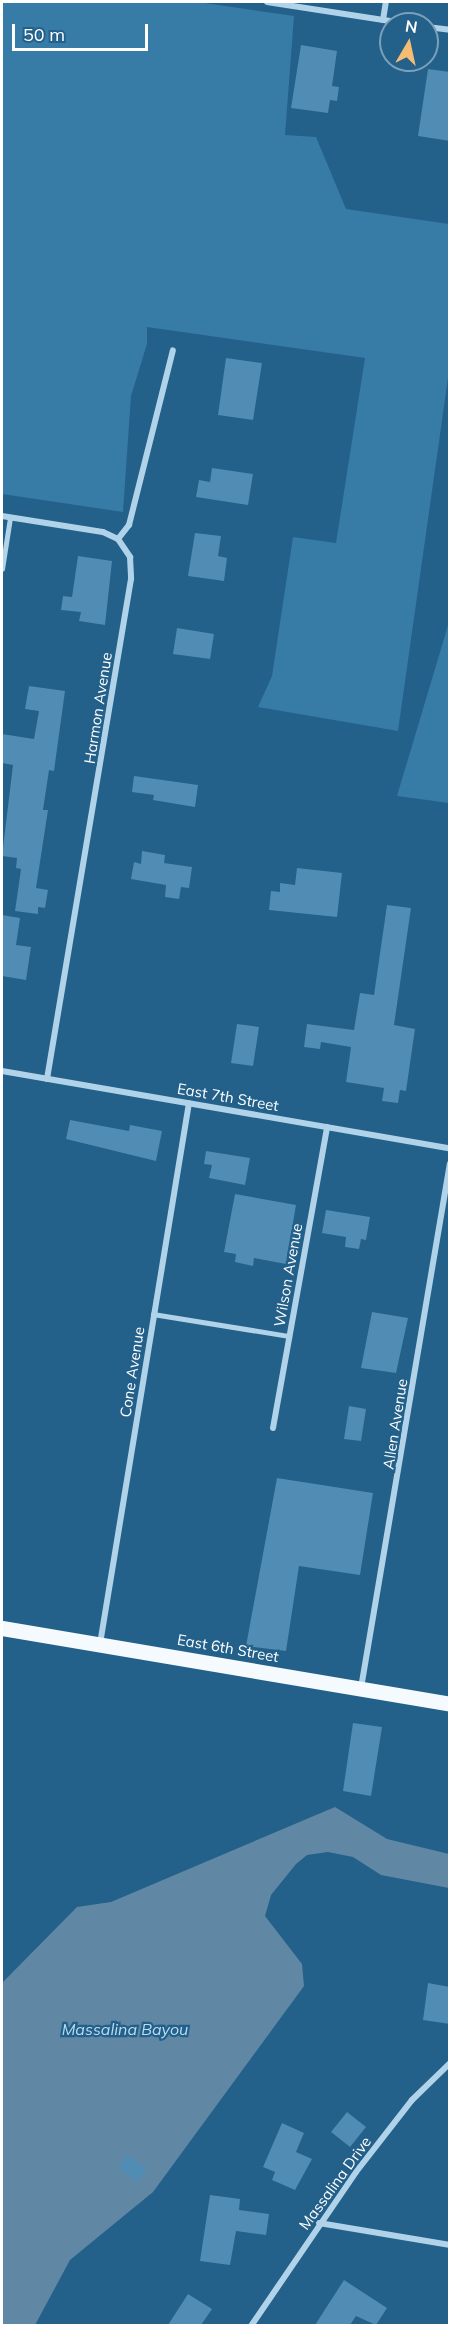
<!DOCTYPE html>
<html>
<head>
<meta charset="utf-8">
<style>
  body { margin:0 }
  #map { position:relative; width:451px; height:2327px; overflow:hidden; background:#23608a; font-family:Mulish,sans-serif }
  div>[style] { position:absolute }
  .green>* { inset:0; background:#377ba7 }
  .water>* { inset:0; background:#6088a5 }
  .building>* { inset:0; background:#508cb3 }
  .lane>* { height:4.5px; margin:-2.25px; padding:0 2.25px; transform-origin:2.25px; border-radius:2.25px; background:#b0d3ea }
  .street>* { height:6px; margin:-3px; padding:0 3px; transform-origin:3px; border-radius:3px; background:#b0d3ea }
  .primary>* { height:15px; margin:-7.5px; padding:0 7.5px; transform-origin:7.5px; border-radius:7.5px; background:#f4fafe }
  span { translate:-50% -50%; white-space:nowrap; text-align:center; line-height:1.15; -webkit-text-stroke:4.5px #23608a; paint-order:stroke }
  .street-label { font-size:15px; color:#fff }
  .water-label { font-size:16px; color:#bcdcf1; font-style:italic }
  .frame { position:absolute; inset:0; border:3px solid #fff; pointer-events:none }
  .north { position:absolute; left:379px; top:12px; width:60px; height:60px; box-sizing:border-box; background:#23608a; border:2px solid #7ba0b9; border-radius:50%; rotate:9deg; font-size:16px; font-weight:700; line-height:24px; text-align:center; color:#fff }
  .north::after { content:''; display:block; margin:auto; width:21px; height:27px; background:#f5bc73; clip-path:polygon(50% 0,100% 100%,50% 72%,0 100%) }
  .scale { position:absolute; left:12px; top:24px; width:136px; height:27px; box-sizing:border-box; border:3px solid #fff; border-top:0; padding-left:8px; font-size:18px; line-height:21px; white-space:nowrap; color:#fff; -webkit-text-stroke:4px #23608a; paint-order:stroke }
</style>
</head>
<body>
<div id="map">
  <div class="green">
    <i style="clip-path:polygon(2px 2px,198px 2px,294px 16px,285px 135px,316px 137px,346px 209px,449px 224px,449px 371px,398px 731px,258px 707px,272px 676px,293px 537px,336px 543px,365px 358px,147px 327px,147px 344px,131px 396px,123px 512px,2px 494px)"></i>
    <i style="clip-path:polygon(449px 622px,449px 803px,397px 796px)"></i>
  </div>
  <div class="water">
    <i style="clip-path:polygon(335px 1807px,387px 1839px,449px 1854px,449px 1888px,381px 1875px,353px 1857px,328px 1852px,307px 1855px,296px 1864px,271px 1895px,265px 1916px,302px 1964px,304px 1986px,153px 2192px,70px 2260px,35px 2325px,2px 2325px,2px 1983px,77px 1907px,111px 1902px)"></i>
  </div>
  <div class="building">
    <i style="clip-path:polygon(301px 45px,337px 51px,332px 86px,339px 87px,337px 101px,330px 100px,328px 113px,291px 108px)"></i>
    <i style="clip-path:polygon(428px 69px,450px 72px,450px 141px,418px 136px)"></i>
    <i style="clip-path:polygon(226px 358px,262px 363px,253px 420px,218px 415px)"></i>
    <i style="clip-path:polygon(212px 468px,253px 474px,248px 505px,196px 497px,199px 480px,210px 482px)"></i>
    <i style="clip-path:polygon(195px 533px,221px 536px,218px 556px,227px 558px,224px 581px,188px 576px)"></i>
    <i style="clip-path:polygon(78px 556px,112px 561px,105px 625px,79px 621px,81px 612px,61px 610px,63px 596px,72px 597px)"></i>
    <i style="clip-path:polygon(177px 628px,214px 634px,210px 659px,173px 654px)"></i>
    <i style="clip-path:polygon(29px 686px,65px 691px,54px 771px,49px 770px,43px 810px,48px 810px,36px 888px,48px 890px,45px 908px,38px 907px,38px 914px,15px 911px,21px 869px,16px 868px,17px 858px,2px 856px,13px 765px,2px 763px,2px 734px,34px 739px,39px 711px,25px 709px)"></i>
    <i style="clip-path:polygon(134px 776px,198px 785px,195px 807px,153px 800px,154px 795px,132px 792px)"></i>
    <i style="clip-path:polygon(142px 851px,165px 855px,164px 863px,192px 867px,189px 888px,181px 887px,179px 899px,165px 897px,166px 885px,131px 879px,134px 862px,141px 864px)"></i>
    <i style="clip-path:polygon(297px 868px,342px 873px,337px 917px,269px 910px,271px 891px,280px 892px,280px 883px,295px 885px)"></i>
    <i style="clip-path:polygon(387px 905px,411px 908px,394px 1025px,415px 1029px,406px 1091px,400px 1090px,398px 1103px,382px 1101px,384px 1088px,346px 1082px,351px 1047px,321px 1042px,320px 1049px,304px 1047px,307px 1024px,354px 1030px,360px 993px,374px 995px)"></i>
    <i style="clip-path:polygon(2px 915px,20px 918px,16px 945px,31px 947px,26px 980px,2px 976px)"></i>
    <i style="clip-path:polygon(237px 1024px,259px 1027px,253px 1066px,231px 1063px)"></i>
    <i style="clip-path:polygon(70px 1120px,129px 1131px,130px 1125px,162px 1131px,156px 1161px,66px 1139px)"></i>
    <i style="clip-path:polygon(206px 1151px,250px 1158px,245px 1185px,209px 1178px,212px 1165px,204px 1164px)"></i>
    <i style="clip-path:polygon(235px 1194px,296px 1205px,286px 1264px,254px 1258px,253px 1266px,235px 1262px,236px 1254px,224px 1252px)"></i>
    <i style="clip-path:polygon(326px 1210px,370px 1217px,366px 1240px,361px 1239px,359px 1249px,345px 1247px,346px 1237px,322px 1233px)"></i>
    <i style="clip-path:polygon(372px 1312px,408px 1318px,396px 1373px,361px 1368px)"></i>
    <i style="clip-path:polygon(349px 1406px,366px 1409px,361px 1441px,344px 1439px)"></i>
    <i style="clip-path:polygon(277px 1478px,373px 1493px,360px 1575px,299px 1566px,286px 1651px,246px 1646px)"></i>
    <i style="clip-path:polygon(353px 1723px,382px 1727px,371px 1796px,343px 1791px)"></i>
    <i style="clip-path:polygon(428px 1983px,450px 1987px,450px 2024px,423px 2020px)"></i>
    <i style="clip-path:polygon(347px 2112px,366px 2127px,350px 2147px,331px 2132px)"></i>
    <i style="clip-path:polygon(282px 2123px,304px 2133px,296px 2152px,312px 2159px,295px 2190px,272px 2180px,275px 2172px,263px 2167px)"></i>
    <i style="clip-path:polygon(127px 2155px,147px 2169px,138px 2182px,118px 2168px)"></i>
    <i style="clip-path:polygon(210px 2195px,240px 2199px,239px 2210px,269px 2214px,266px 2235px,236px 2231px,230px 2265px,200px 2261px)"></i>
    <i style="clip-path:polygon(344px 2280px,387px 2308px,376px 2325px,356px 2316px,350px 2325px,315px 2325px)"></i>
    <i style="clip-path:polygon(188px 2294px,212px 2309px,201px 2325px,168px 2325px)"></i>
  </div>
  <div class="lane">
    <i style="left:2px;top:569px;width:52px;rotate:-81.1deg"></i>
    <i style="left:153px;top:1314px;width:138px;rotate:9.2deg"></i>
  </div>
  <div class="street">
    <i style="left:267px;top:2px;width:144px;rotate:8.8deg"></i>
    <i style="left:383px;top:20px;width:18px;rotate:-81deg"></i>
    <i style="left:427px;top:27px;width:23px;rotate:7deg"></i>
    <i style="left:2px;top:516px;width:102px;rotate:9deg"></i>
    <i style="left:103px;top:532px;width:17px;rotate:25deg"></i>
    <i style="left:118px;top:539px;width:22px;rotate:56deg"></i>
    <i style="left:130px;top:557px;width:22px;rotate:87deg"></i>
    <i style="left:131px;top:579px;width:507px;rotate:99.54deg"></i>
    <i style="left:118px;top:539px;width:18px;rotate:-52deg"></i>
    <i style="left:129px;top:525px;width:180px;rotate:-75.9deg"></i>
    <i style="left:2px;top:1071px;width:455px;rotate:9.8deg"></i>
    <i style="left:273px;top:1428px;width:306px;rotate:-79.8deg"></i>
    <i style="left:100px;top:1644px;width:548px;rotate:-80.66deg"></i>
    <i style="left:361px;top:1688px;width:532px;rotate:-80.38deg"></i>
    <i style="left:319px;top:2223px;width:133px;rotate:9.5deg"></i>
    <i style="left:251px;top:2326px;width:186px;rotate:-55.7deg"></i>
    <i style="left:356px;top:2172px;width:91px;rotate:-52.1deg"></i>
    <i style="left:412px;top:2100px;width:53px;rotate:-44.2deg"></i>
  </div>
  <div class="primary">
    <i style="left:2px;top:1628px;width:454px;rotate:9.6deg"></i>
  </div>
  <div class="street-label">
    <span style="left:98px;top:708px;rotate:-81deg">Harmon Avenue</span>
    <span style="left:228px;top:1097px;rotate:10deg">East 7th Street</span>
    <span style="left:288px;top:1275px;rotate:-80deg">Wilson Avenue</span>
    <span style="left:132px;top:1372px;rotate:-81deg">Cone Avenue</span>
    <span style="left:395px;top:1424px;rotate:-81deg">Allen Avenue</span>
    <span style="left:228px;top:1648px;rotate:10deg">East 6th Street</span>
    <span style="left:335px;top:2183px;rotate:-54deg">Massalina Drive</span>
  </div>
  <div class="water-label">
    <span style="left:125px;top:2029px">Massalina Bayou</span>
  </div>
  <div class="frame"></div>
  <div class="north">N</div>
  <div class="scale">50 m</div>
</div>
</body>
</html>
